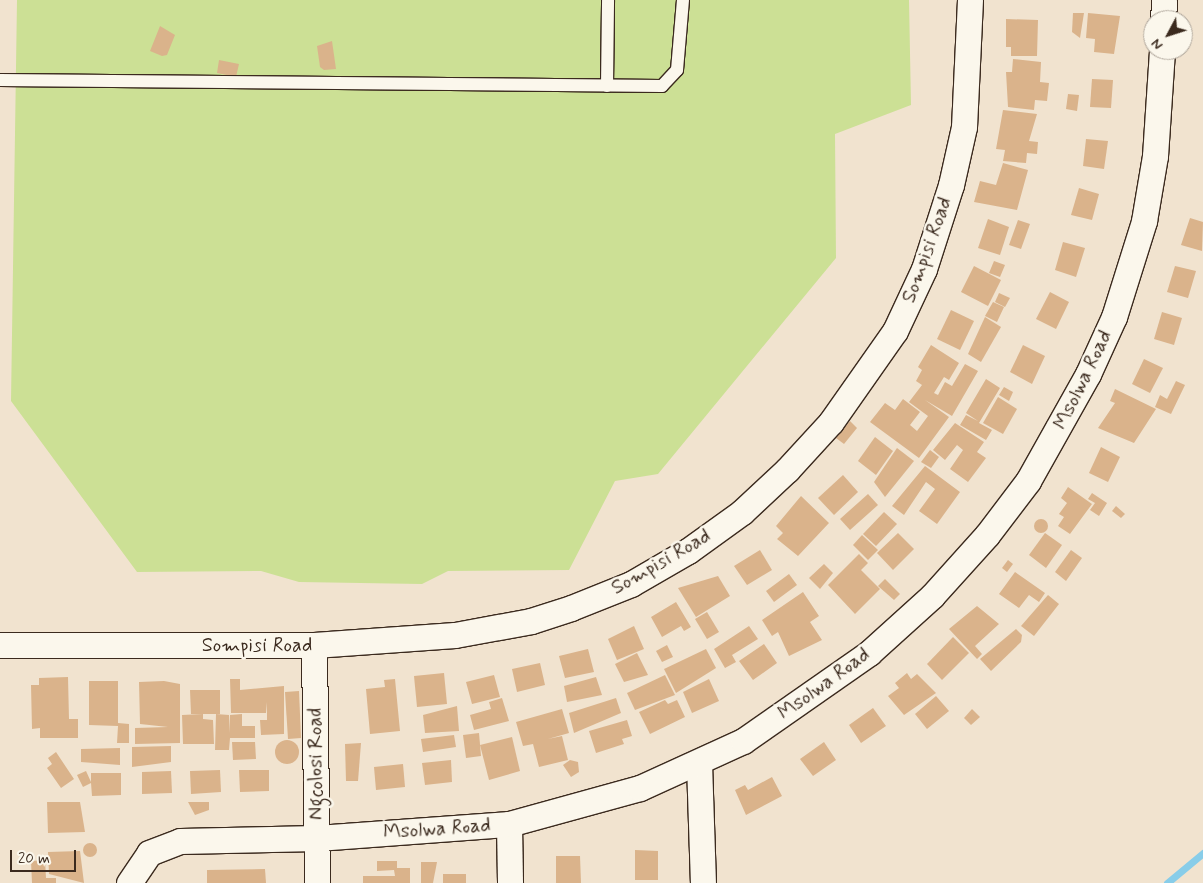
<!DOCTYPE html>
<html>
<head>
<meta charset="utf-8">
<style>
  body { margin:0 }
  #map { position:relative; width:1203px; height:883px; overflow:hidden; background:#f1e3cf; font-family:Mynerve,sans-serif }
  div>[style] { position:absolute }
  .green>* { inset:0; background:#cce095 }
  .stream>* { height:7px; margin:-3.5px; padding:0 3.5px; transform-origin:3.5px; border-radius:3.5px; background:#88cde9 }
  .building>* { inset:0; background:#dab38b }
  .round { border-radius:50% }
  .roads { filter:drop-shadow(1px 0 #3b2a1e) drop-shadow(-1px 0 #3b2a1e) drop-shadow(0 1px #3b2a1e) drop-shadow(0 -1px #3b2a1e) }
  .lane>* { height:12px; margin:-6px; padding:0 6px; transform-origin:6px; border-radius:6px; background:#fbf7ec }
  .street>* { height:25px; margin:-12.5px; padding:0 12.5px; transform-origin:12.5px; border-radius:12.5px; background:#fbf7ec }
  span { translate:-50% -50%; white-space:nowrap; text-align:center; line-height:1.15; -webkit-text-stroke:5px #fbf7ec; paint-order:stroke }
  .street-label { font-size:20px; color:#3b2a1e }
  .north { position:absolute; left:1143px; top:10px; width:50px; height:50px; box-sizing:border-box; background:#fbf7ec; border:1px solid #aea59a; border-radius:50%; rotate:230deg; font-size:14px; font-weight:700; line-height:20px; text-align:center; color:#3b2a1e }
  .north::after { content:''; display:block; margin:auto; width:18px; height:22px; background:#3b2a1e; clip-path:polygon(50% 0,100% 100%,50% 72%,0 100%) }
  .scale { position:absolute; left:10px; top:850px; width:66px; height:22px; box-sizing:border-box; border:2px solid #3b2a1e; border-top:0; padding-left:6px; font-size:15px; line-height:18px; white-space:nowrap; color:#3b2a1e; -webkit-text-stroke:4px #fbf7ec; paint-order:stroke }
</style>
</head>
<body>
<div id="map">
  <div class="green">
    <i style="clip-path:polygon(17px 0,909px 0,911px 105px,835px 134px,836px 258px,658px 474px,615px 481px,569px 570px,448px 571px,422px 584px,299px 582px,261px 571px,137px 572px,11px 401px)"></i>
  </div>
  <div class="stream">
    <i style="left:1167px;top:883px;width:47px;rotate:-39.8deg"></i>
  </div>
  <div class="building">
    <i style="clip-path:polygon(1073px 13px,1084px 13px,1080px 38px,1072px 32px)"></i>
    <i style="clip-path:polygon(1088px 13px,1120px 16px,1114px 54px,1094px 52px,1095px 39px,1086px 38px)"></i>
    <i style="clip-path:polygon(1006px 19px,1038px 20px,1037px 56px,1011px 56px,1011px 47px,1006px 47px)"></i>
    <i style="clip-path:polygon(160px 26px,175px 35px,167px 55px,162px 56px,150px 51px)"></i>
    <i style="clip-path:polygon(332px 41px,336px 69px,324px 70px,320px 67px,317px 46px)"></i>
    <i style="clip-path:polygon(1013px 59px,1041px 62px,1040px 82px,1049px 83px,1047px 101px,1035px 100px,1034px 110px,1008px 107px,1006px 72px,1012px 72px)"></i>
    <i style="clip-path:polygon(219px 60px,239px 64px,236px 77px,217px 73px)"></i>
    <i style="clip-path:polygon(1092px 79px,1113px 80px,1111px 108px,1090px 107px)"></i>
    <i style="clip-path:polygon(1068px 94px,1079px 95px,1077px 111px,1066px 109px)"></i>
    <i style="clip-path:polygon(1003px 110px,1037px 114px,1029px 141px,1038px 142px,1037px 154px,1027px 153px,1026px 163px,1003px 161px,1005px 150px,996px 149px)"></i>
    <i style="clip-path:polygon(1086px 139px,1108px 141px,1104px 169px,1083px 166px)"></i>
    <i style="clip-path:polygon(1003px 163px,1028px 170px,1017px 210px,974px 202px,980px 181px,996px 185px)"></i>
    <i style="clip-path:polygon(1079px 188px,1099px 194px,1092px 220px,1071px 215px)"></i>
    <i style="clip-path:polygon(1190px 218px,1203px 222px,1202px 251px,1181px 245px)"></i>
    <i style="clip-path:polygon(988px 219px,1009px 227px,1000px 255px,978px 248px)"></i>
    <i style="clip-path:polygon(1018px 220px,1030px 224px,1021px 249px,1009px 245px)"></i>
    <i style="clip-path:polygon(1063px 242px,1085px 248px,1076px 277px,1055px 270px)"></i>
    <i style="clip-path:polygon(994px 261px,1005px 265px,1000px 277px,989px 273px)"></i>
    <i style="clip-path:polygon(974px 266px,1001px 280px,988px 306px,961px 292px)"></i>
    <i style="clip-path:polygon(1175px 266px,1196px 271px,1188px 298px,1167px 292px)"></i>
    <i style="clip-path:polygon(1050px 292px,1069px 302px,1056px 329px,1036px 319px)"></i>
    <i style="clip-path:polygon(999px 293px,1010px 298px,1005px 307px,995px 302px)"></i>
    <i style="clip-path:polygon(993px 302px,1004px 307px,997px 322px,985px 316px)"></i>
    <i style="clip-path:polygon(951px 310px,974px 321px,960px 350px,937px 339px)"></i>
    <i style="clip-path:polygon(1162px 312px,1182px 318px,1174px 345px,1154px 339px)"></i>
    <i style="clip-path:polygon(985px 317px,1001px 327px,981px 362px,968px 354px)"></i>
    <i style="clip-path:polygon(931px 345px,959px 363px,949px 380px,944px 377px,934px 393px,938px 395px,945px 382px,952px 386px,965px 364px,978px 371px,952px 416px,925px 400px,949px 417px,919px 458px,870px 422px,885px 403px,895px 410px,903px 399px,920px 412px,910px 425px,917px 431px,928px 416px,909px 402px,922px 385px,916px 381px,922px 370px,918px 367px)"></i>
    <i style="clip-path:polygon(1023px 345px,1045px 356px,1032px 384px,1010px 372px)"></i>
    <i style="clip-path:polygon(1144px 359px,1163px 368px,1150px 393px,1132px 384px)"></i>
    <i style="clip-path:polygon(986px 379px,1000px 388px,979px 423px,992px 430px,986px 440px,960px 425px,966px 415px,978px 421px,966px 413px)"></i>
    <i style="clip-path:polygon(1176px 381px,1185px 385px,1171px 414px,1155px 407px,1160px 395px,1167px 399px)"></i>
    <i style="clip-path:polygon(1004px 387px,1013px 392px,1009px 401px,999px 395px)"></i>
    <i style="clip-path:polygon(1115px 389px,1156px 409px,1134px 443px,1098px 428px,1115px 403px,1110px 401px)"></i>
    <i style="clip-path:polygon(998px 397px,1017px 409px,1003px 434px,983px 423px)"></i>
    <i style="clip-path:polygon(850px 421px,857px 428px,844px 444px,836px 438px)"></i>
    <i style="clip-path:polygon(955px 423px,984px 442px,977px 452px,986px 458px,968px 482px,950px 469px,963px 450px,957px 445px,945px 460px,933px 450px)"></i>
    <i style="clip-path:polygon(875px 437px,893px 451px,876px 475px,858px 461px)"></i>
    <i style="clip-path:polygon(1101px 447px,1120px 457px,1108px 482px,1089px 473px)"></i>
    <i style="clip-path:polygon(897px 448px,914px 461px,885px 497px,874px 482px)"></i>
    <i style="clip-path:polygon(930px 450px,939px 457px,931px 468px,921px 462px)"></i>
    <i style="clip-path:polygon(925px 466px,960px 492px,937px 524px,919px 511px,935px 489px,926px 482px,904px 515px,892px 506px)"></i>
    <i style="clip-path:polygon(843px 475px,858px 492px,834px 515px,818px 498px)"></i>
    <i style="clip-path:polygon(1068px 487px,1092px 504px,1070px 534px,1058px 526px,1064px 517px,1059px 514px,1067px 503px,1061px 498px)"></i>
    <i style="clip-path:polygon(1092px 493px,1107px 503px,1099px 516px,1090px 510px,1095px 503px,1088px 499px)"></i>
    <i style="clip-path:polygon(868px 494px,878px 505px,850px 530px,840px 519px)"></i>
    <i style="clip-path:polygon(801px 496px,829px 523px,798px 556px,777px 539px,783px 533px,776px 526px)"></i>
    <i style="clip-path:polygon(1116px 506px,1125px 514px,1121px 518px,1112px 511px)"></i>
    <i style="clip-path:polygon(884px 512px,897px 524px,876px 546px,863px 534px)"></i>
    <i class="round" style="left:1034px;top:519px;width:14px;height:14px"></i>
    <i style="clip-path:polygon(898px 533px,914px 549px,893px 570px,877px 553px)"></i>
    <i style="clip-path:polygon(1045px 533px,1062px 545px,1046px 568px,1029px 555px)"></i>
    <i style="clip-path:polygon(862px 535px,878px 550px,868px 560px,853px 545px)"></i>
    <i style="clip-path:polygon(760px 550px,772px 570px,747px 585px,734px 566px)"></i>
    <i style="clip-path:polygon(1071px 550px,1082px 558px,1066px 581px,1055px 572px)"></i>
    <i style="clip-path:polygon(859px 554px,868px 563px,861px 570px,880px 589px,855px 614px,828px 585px)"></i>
    <i style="clip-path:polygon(1008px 560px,1013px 564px,1007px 572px,1002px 568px)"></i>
    <i style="clip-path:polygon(824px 564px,833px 573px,820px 589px,809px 578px)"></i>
    <i style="clip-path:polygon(1015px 572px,1045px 593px,1039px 602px,1029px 595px,1019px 608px,999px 594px)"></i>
    <i style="clip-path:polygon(789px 574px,797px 585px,774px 602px,766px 591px)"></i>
    <i style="clip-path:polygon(718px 576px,730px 596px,696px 617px,678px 588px)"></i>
    <i style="clip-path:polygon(885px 579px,900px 594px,894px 600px,878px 586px)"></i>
    <i style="clip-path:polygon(803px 592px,819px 616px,810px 622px,822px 640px,789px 656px,778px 632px,772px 636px,762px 620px)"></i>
    <i style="clip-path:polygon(1048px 595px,1059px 604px,1034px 636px,1021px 626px)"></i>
    <i style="clip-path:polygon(676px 602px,691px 627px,684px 631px,681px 626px,662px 637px,651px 617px)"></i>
    <i style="clip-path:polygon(977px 606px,999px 624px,975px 646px,982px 654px,977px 659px,949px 629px)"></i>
    <i style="clip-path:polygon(707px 612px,719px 632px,707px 639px,695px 619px)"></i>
    <i style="clip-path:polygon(634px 626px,644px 649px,617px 660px,608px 639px)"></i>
    <i style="clip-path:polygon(749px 626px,758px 639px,732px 655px,736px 662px,725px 668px,714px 649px)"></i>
    <i style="clip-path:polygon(1016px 629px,1022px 635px,1021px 642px,991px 671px,980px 659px)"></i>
    <i style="clip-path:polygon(953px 637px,969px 653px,942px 680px,927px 664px)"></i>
    <i style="clip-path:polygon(764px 644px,777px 663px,753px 680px,739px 661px)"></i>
    <i style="clip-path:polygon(667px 645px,673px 657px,662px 662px,656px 651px)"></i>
    <i style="clip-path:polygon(588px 649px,594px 672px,565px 678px,559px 656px)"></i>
    <i style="clip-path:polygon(706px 649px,716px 668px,676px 693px,664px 669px)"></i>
    <i style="clip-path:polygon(637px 653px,648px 675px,624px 682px,615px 664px)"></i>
    <i style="clip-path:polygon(540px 663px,545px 685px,517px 692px,512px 669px)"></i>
    <i style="clip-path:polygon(444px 673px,447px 704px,417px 707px,414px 676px)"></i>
    <i style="clip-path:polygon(907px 673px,911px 679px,917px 674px,936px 693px,904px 715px,888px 696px,899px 688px,895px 683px)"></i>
    <i style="clip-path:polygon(494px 675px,500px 697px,472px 704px,466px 682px)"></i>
    <i style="clip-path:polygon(665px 675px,675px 695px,635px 710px,627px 693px)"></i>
    <i style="clip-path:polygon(68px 677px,69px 719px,78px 719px,78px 738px,40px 738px,40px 728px,32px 729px,31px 685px,39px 685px,39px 678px)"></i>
    <i style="clip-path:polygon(596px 677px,602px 695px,567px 702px,564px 686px)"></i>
    <i style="clip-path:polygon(230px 679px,240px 679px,240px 690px,284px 686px,284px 734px,261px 735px,260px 720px,267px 720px,267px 702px,266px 713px,231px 713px)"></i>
    <i style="clip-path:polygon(395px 679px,400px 731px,370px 734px,366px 689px,385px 687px,384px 680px)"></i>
    <i style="clip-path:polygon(709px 679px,719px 701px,692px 713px,683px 692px)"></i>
    <i style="clip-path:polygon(89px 681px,118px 681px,118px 723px,129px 724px,129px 743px,117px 743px,118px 726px,89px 725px)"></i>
    <i style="clip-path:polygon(164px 681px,180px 684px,180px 743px,135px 744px,135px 728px,168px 727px,140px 724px,139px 682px)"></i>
    <i style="clip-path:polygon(190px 690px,220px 690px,220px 714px,191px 714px)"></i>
    <i style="clip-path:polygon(299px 691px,301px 738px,288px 739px,285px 692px)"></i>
    <i style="clip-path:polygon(936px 696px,949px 711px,927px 729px,915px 714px)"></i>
    <i style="clip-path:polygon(502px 698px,509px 721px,474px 730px,470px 715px,491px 709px,489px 702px)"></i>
    <i style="clip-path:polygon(616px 698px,621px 713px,574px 733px,569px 713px)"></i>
    <i style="clip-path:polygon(665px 700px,668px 704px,677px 700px,685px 717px,650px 734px,639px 712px)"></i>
    <i style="clip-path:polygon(457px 706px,459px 731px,425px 733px,423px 715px)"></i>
    <i style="clip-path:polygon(873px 708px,886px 726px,861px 743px,849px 725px)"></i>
    <i style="clip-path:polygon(562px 709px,569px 733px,548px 739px,562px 736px,568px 760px,539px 767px,533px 744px,523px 746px,516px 722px)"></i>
    <i style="clip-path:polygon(972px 709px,980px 717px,971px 725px,964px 718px)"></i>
    <i style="clip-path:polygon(203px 714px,203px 719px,213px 720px,214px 744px,183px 744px,182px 715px)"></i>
    <i style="clip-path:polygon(216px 714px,229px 715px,230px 733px,230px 715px,242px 714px,242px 726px,255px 726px,255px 738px,230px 738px,229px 750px,215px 750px)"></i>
    <i style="clip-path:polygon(627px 720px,632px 736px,622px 739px,624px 744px,596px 753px,589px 731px)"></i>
    <i style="clip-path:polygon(479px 733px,481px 756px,466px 758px,463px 735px)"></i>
    <i style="clip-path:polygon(454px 735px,456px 747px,423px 752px,421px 739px)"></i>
    <i style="clip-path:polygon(512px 737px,520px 771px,489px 780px,480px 745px)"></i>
    <i class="round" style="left:275px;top:740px;width:24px;height:24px"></i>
    <i style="clip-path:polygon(232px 742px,255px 742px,256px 759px,233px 760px)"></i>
    <i style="clip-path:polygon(824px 742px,836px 760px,813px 776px,800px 759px)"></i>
    <i style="clip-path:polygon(361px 743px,358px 781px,346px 781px,345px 744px)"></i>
    <i style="clip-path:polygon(171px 746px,171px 762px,132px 767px,132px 747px)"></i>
    <i style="clip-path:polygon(120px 748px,120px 765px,81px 762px,81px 749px)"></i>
    <i style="clip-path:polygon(56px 752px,74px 779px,61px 788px,47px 768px,52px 764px,48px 758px)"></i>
    <i style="clip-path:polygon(451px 760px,452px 782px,425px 785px,422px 763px)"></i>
    <i style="clip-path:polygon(570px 760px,578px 762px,579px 772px,571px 777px,563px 765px)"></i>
    <i style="clip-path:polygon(403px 764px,405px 787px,376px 790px,374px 767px)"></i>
    <i style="clip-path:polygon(220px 770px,221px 792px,191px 794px,190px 771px)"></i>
    <i style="clip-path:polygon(239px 770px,269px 770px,269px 791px,240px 792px)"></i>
    <i style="clip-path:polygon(86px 771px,91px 782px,91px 773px,121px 773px,121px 795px,92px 796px,91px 783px,83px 787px,77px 775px)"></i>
    <i style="clip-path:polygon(171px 771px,172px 793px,142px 794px,142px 772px)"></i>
    <i style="clip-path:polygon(772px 777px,782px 796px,746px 815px,735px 790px,745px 785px,748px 790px)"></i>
    <i style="clip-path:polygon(47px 802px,80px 802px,85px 832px,48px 833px)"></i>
    <i style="clip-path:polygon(188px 802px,209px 802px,209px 810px,195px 815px)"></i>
    <i class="round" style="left:83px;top:843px;width:14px;height:14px"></i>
    <i style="clip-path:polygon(635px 850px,658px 851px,658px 880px,635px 880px)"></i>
    <i style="clip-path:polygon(80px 851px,84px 883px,49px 874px,48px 852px)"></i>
    <i style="clip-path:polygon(556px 856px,580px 856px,581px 883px,556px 883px)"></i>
    <i style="clip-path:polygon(45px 860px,46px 878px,56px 878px,56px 883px,32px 883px,31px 861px)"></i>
    <i style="clip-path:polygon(377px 861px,397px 861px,397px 868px,410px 868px,410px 883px,363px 883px,363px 876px,395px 876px,394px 870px,377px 871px)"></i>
    <i style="clip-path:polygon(421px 862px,437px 862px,433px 883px,421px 883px)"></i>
    <i style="clip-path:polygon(265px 869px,266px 883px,207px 883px,207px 870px)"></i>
    <i style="clip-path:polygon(443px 874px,466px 874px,466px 883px,443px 883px)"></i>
  </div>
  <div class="roads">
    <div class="lane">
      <i style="left:0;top:80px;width:662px;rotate:0.52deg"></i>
      <i style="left:662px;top:86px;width:22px;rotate:-47deg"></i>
      <i style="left:677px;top:70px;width:70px;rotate:-85.1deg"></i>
      <i style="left:607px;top:86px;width:86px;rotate:-89.3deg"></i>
    </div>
    <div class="street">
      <i style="left:1163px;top:20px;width:20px;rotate:-87deg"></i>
      <i style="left:0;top:645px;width:314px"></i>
      <i style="left:314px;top:645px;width:141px;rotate:-4.1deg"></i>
      <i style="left:455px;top:635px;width:77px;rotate:-10.4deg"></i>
      <i style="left:531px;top:621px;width:42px;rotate:-18deg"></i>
      <i style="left:571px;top:608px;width:65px;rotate:-21.8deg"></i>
      <i style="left:631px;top:584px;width:66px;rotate:-30.1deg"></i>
      <i style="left:688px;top:551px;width:67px;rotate:-35.8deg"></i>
      <i style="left:742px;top:512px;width:62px;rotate:-43deg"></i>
      <i style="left:787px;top:470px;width:65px;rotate:-47.5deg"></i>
      <i style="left:831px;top:422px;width:111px;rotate:-54.9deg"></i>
      <i style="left:895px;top:331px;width:68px;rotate:-64.9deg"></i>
      <i style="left:924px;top:269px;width:88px;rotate:-72.2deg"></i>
      <i style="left:951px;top:185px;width:59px;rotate:-77.4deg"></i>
      <i style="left:964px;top:127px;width:127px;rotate:-87.3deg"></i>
      <i style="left:314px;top:645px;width:238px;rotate:89.3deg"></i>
      <i style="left:699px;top:763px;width:120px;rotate:88.1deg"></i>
      <i style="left:509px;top:824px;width:59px;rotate:89deg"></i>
      <i style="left:129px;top:883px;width:36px;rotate:-56deg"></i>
      <i style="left:149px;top:853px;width:33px;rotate:-21deg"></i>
      <i style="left:180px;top:841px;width:137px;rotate:-1.3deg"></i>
      <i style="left:317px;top:838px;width:193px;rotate:-4.2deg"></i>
      <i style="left:509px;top:824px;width:136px;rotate:-15.4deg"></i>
      <i style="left:640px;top:788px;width:113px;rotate:-24.5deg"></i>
      <i style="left:743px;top:741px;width:154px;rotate:-34.9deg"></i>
      <i style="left:869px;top:653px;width:85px;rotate:-42.1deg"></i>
      <i style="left:932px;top:596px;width:82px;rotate:-48deg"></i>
      <i style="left:987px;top:535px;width:68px;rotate:-52.8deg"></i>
      <i style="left:1028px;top:481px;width:123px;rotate:-60.7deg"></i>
      <i style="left:1088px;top:374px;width:63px;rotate:-65.5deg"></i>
      <i style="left:1114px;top:317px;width:101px;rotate:-72.6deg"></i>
      <i style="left:1144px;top:221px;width:66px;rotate:-80.4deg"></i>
      <i style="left:1155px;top:156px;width:106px;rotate:-86.2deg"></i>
    </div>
  </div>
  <div class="street-label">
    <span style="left:927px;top:250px;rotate:-70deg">Sompisi Road</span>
    <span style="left:1083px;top:380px;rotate:-64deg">Msolwa Road</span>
    <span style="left:661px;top:562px;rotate:-30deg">Sompisi Road</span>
    <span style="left:257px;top:645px">Sompisi Road</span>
    <span style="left:824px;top:684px;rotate:-36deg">Msolwa Road</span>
    <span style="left:316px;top:764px;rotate:-91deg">Ngcolosi Road</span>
    <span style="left:437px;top:829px;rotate:-4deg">Msolwa Road</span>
  </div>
  <div class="north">N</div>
  <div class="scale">20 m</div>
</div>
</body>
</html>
